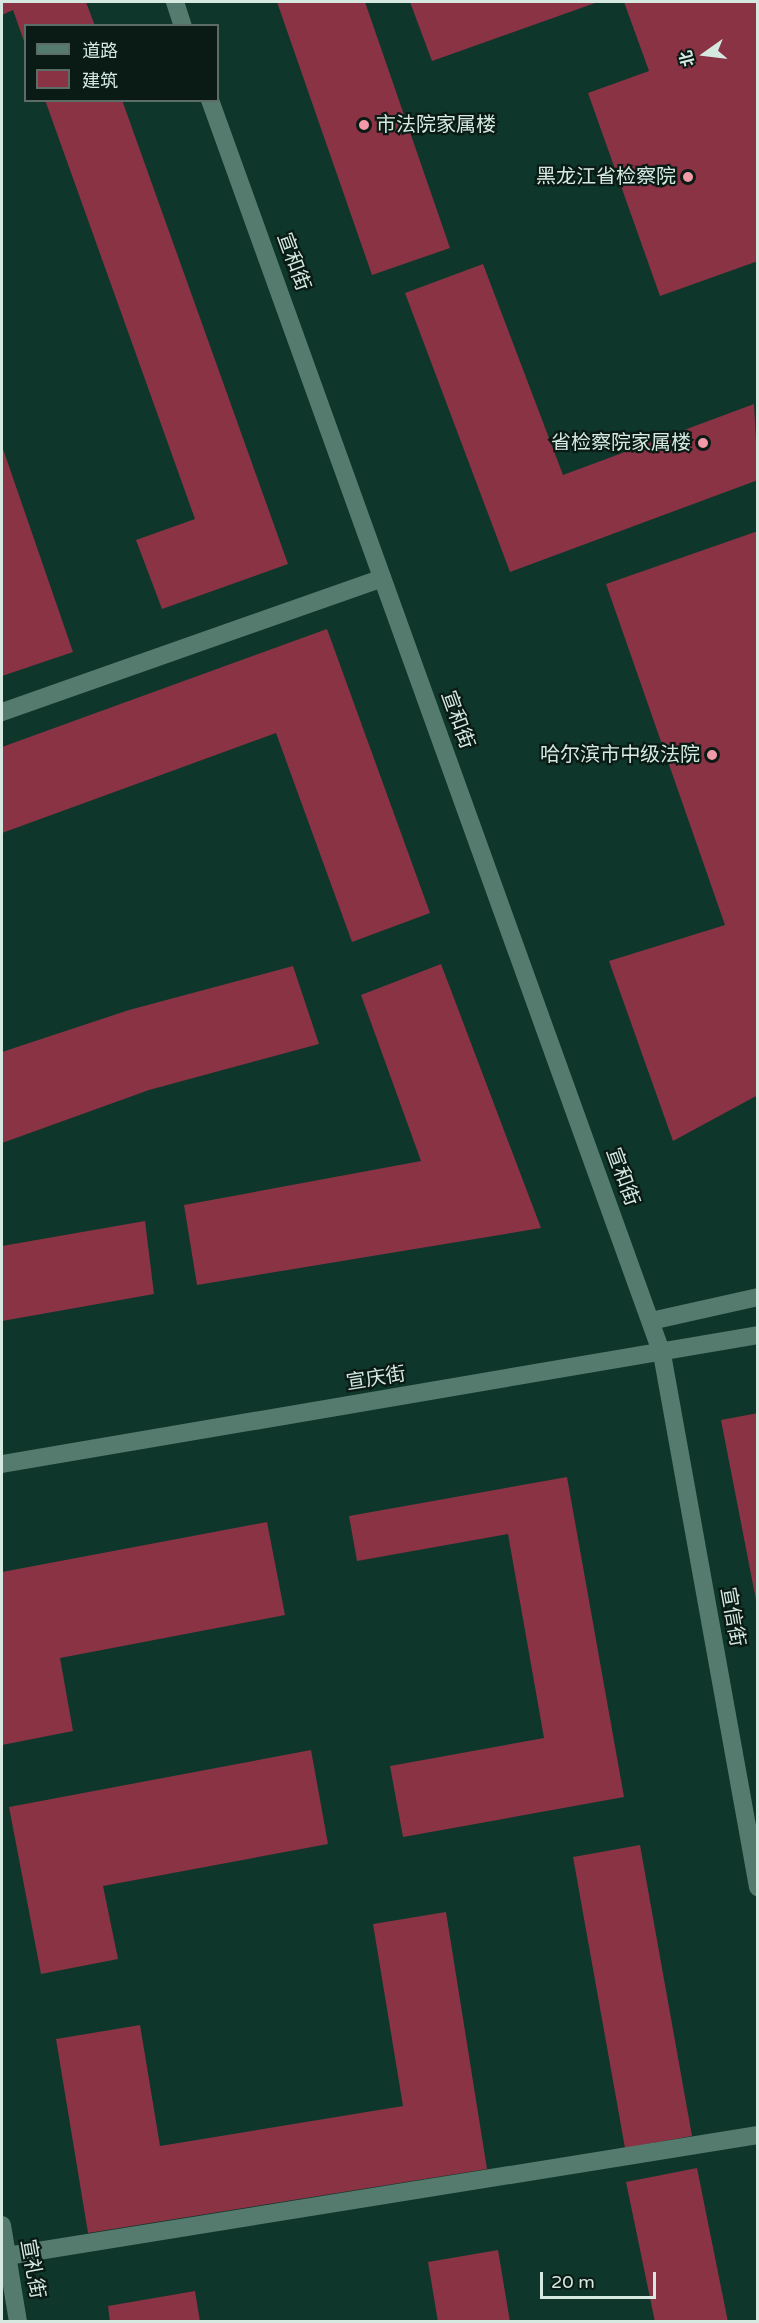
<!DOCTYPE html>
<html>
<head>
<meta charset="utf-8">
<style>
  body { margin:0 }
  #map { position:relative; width:759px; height:2323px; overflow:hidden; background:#0f362a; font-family:"Varela Round","Noto Sans SC",sans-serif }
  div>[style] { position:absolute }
  .building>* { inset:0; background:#893345 }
  .minor>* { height:18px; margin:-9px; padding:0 9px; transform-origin:9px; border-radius:9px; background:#547b6d }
  .dots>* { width:16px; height:16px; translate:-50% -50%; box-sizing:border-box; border:3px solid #0a1a14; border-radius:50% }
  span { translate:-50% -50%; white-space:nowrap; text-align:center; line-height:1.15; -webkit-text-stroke:4.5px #0a1a14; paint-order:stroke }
  .poi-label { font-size:20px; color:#d5e9e1 }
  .left { translate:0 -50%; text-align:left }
  .right { translate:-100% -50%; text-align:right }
  .street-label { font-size:20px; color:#d5e9e1 }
  .frame { position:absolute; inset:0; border:3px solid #d5e9e1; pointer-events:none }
  .legend { position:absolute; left:24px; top:24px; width:195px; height:78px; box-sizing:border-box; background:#0a1a14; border:2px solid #5b6d66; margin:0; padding:8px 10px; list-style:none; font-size:18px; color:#d5e9e1 }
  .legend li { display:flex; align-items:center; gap:12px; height:30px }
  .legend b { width:30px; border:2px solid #5b6d66 }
  .north { position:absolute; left:675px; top:24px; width:60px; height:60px; -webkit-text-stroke:4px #0a1a14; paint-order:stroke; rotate:256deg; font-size:16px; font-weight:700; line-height:24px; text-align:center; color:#d5e9e1 }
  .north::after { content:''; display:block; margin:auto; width:21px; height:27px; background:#d5e9e1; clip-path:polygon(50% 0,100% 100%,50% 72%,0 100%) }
  .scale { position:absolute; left:540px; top:2272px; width:116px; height:27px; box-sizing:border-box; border:3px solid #d5e9e1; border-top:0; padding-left:8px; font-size:18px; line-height:21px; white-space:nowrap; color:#d5e9e1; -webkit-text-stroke:4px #0a1a14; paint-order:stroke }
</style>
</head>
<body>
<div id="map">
  <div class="building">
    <i style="clip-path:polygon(2px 2px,86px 2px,95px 26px,26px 26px,25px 44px,13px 10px,2px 15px)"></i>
    <i style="clip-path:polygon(277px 2px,365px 2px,450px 248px,372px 275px)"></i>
    <i style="clip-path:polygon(410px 2px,598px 2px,432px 61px)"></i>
    <i style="clip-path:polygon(624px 2px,758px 2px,758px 261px,660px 296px,588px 93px,649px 71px)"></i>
    <i style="clip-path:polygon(45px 100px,122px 100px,288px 564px,162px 609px,136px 540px,195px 519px)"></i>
    <i style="clip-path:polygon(483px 264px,563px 475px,754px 404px,758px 480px,510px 572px,405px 293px)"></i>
    <i style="clip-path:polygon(2px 446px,73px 652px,2px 676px)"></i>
    <i style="clip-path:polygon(758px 531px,758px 1095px,673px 1141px,609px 961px,725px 925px,606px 584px)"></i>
    <i style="clip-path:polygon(327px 629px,430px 913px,352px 942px,276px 733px,2px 833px,2px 747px)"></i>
    <i style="clip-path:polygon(441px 964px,541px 1228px,197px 1285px,184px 1205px,421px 1161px,361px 995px)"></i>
    <i style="clip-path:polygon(293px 966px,319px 1044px,149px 1090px,2px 1143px,2px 1052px,129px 1010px)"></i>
    <i style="clip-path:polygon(145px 1221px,154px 1294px,2px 1321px,2px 1246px)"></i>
    <i style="clip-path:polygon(758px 1413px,758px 1600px,756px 1600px,721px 1420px)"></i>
    <i style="clip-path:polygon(567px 1477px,624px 1797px,403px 1837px,390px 1766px,544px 1738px,508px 1534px,357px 1561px,349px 1516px)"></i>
    <i style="clip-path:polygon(267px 1522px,285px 1615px,60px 1658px,73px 1731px,2px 1745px,2px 1572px)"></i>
    <i style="clip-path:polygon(311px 1750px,328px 1844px,103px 1886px,118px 1959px,41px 1974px,9px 1807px)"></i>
    <i style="clip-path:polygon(640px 1845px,692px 2136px,625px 2148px,573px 1857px)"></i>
    <i style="clip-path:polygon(446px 1912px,487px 2169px,88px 2233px,56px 2039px,140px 2025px,160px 2146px,403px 2106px,373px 1924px)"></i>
    <i style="clip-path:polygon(697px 2168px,728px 2322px,655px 2322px,626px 2182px)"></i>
    <i style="clip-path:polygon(498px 2250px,510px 2322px,438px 2322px,428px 2262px)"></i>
    <i style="clip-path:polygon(195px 2291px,200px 2322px,110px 2322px,108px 2306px)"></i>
  </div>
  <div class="minor">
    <i style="left:175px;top:2px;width:25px;rotate:72deg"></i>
    <i style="left:210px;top:100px;width:1333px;rotate:70.18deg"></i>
    <i style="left:662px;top:1354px;width:542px;rotate:79.79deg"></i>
    <i style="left:2px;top:712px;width:403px;rotate:-19.4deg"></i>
    <i style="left:651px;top:1321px;width:110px;rotate:-12.6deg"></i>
    <i style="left:2px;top:1464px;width:767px;rotate:-9.68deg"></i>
    <i style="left:2px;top:2225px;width:98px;rotate:80.6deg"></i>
    <i style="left:7px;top:2256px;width:761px;rotate:-9.15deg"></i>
  </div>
  <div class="dots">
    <i style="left:364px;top:125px;background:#f39aa8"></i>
    <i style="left:688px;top:177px;background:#f39aa8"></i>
    <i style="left:703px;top:443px;background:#f39aa8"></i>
    <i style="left:712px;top:755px;background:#f39aa8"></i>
  </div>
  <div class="poi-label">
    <span class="left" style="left:376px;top:125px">市法院家属楼</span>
    <span class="right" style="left:676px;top:177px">黑龙江省检察院</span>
    <span class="right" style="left:691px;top:443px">省检察院家属楼</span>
    <span class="right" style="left:700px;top:755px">哈尔滨市中级法院</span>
  </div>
  <div class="street-label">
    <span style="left:293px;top:262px;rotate:70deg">宣和街</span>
    <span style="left:457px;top:720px;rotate:70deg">宣和街</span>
    <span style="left:622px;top:1177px;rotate:70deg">宣和街</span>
    <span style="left:376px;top:1379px;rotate:-9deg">宣庆街</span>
    <span style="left:732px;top:1617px;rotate:80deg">宣信街</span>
    <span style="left:32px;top:2269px;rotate:80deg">宣礼街</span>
  </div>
  <div class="frame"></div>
  <ul class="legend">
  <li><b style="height:8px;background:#547b6d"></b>道路</li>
  <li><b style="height:16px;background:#893345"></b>建筑</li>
  </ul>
  <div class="north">北</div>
  <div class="scale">20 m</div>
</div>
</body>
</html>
